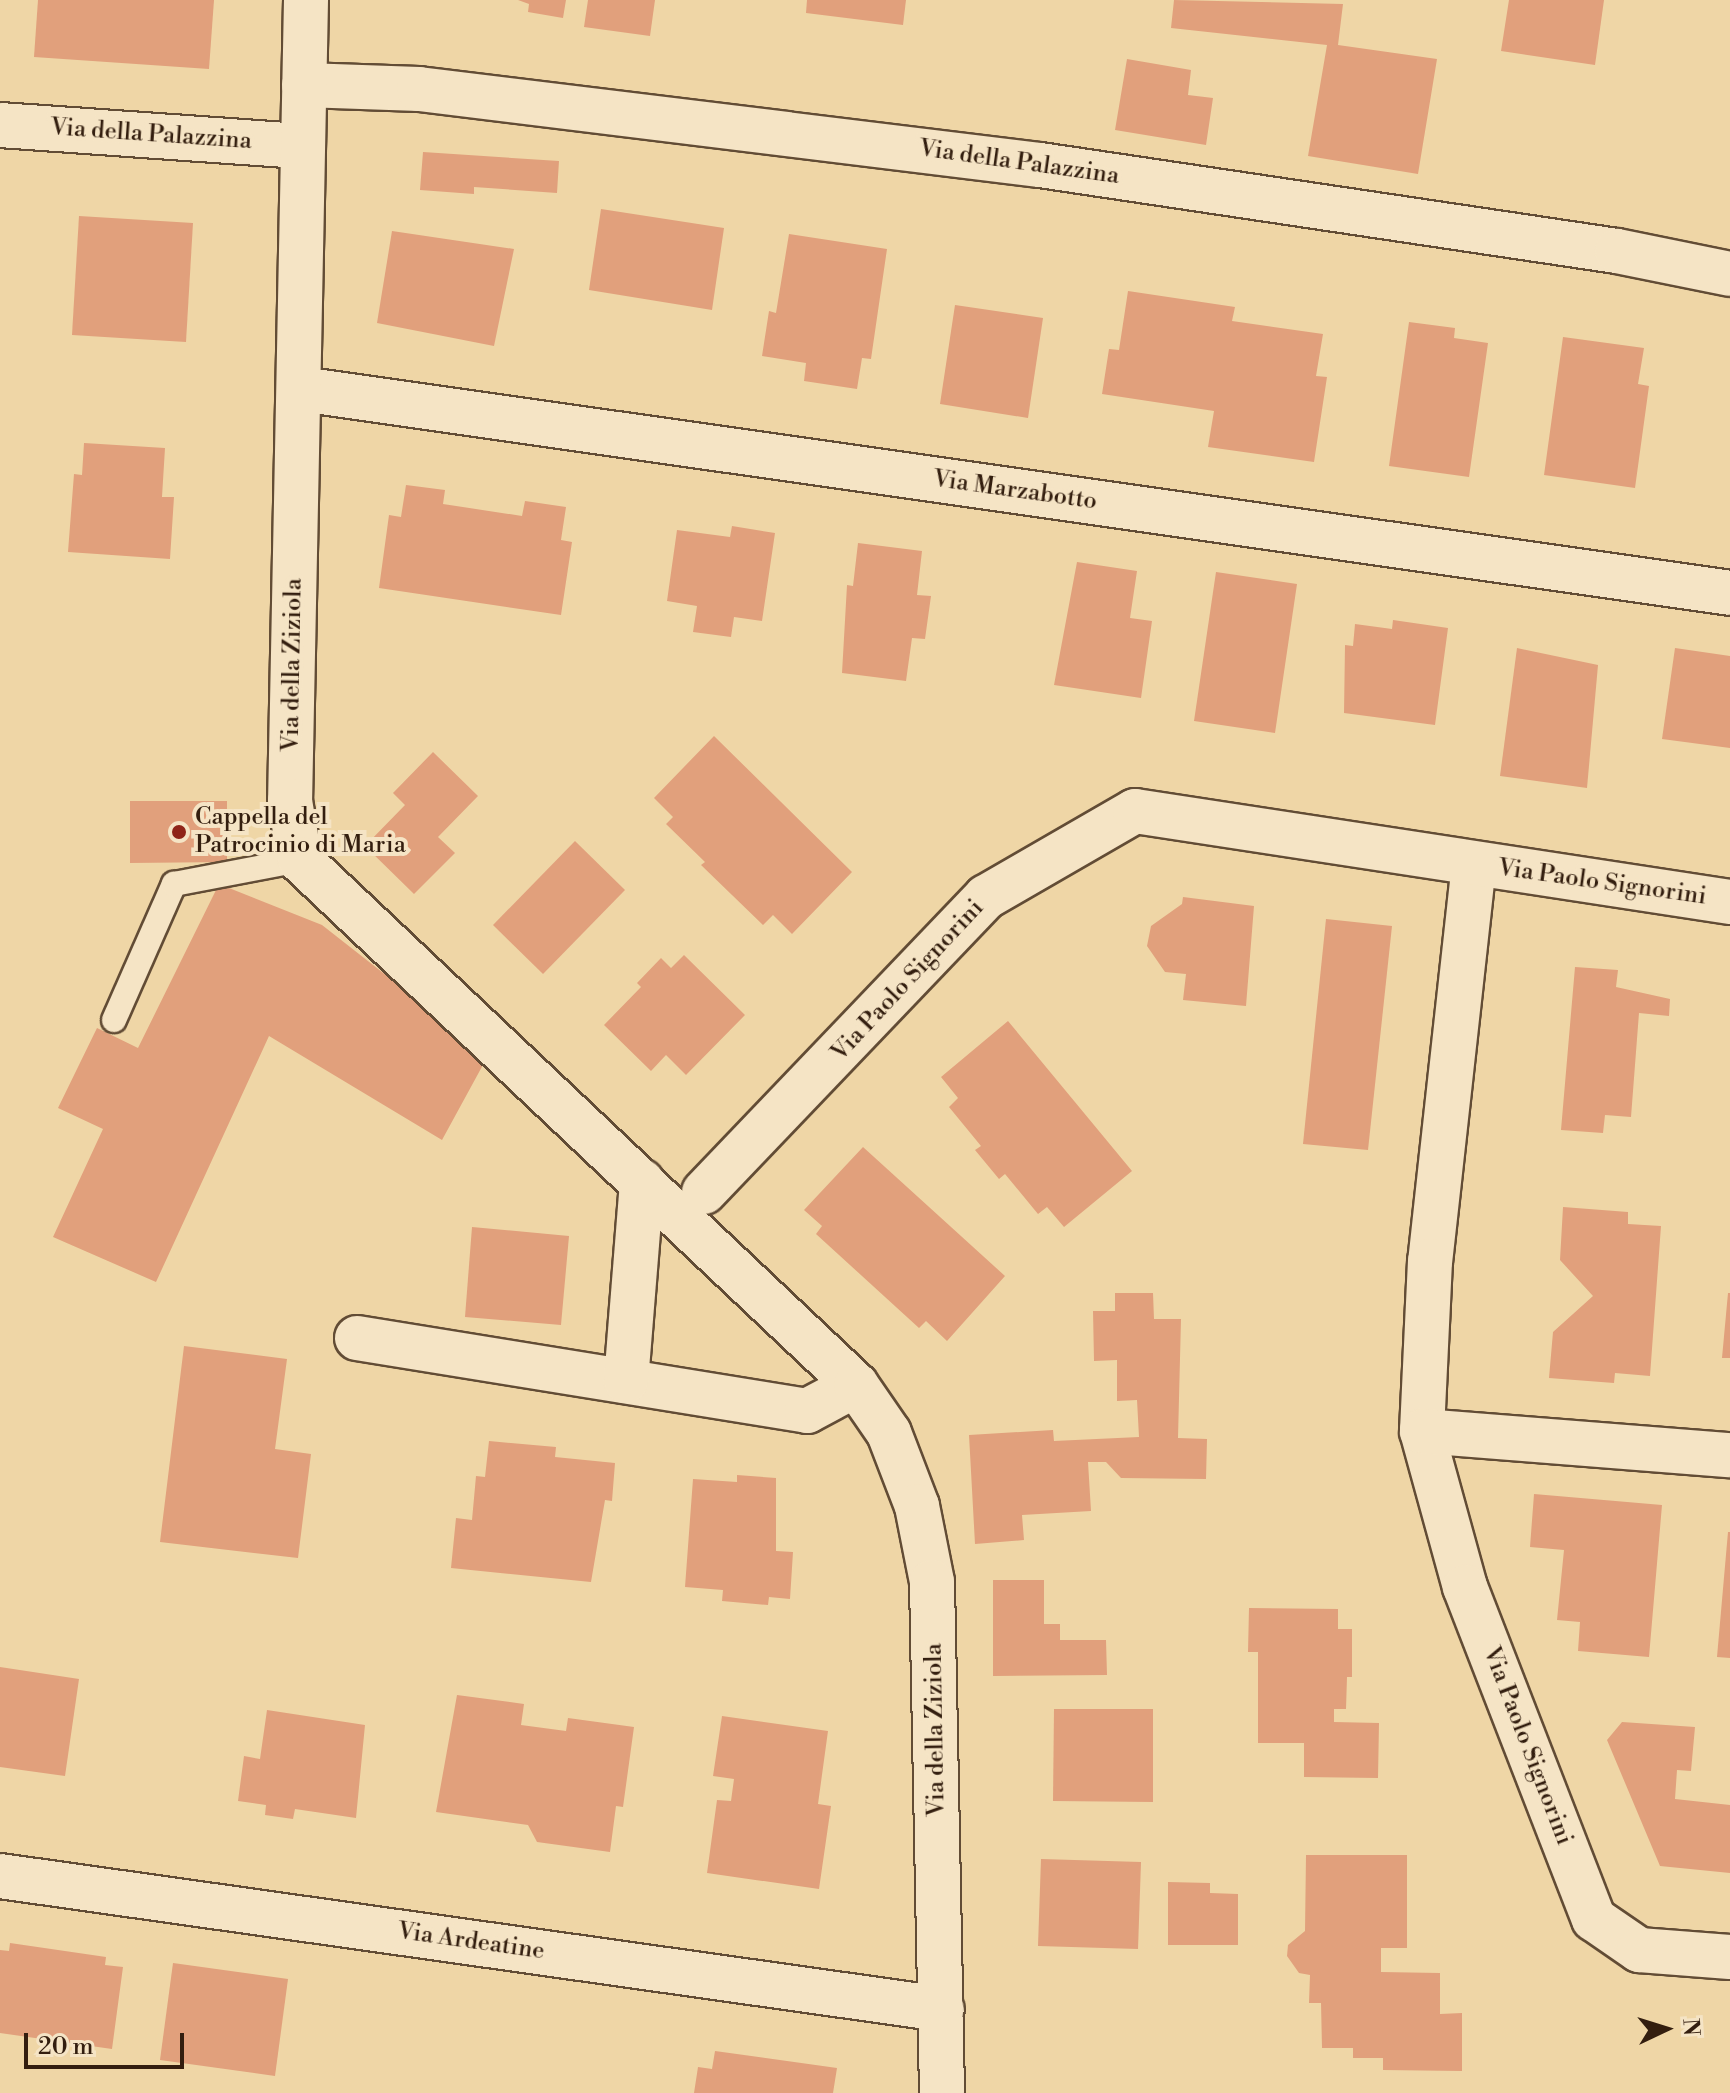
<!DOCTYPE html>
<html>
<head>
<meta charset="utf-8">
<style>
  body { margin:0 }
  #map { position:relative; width:1730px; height:2093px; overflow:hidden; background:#efd6a6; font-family:"Libre Bodoni",serif }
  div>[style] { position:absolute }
  .building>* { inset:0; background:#e1a07c }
  .roads { filter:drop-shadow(2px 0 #624c35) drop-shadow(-2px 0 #624c35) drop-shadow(0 2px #624c35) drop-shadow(0 -2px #624c35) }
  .lane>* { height:24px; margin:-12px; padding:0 12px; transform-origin:12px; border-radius:12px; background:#f5e4c5 }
  .street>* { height:44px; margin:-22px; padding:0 22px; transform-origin:22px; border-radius:22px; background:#f5e4c5 }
  .secondary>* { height:44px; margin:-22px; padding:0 22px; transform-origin:22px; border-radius:22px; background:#f5e4c5 }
  .dots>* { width:22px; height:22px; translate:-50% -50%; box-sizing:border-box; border:4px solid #f5e4c5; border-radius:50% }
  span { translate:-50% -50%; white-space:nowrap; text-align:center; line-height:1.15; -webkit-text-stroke:8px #f5e4c5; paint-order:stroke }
  .street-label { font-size:24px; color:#331e0f }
  .poi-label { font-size:24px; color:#331e0f }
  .left { translate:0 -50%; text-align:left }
  .north { position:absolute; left:1626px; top:1989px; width:80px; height:80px; -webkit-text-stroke:6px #f5e4c5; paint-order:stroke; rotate:86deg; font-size:22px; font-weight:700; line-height:32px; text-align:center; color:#331e0f }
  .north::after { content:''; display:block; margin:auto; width:28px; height:36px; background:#331e0f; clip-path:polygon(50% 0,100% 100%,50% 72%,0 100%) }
  .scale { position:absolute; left:24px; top:2033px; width:160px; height:36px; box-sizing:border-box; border:4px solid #331e0f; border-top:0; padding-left:10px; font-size:24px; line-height:28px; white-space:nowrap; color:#331e0f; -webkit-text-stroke:6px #f5e4c5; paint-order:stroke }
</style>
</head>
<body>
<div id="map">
  <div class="building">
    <i style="clip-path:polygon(38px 0,214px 0,209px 69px,34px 57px)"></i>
    <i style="clip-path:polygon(518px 0,566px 0,563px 18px,528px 12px,529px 4px)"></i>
    <i style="clip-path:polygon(588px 0,655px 0,650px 36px,584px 27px)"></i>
    <i style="clip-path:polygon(807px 0,906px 0,903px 25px,806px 13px)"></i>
    <i style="clip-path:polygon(1174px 0,1343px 4px,1338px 45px,1437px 59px,1418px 174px,1308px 156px,1327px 45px,1171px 28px)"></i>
    <i style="clip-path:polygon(1509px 0,1604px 0,1595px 65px,1501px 51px)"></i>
    <i style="clip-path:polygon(1127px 59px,1191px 70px,1188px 95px,1213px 98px,1206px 145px,1115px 130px)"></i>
    <i style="clip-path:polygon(423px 152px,559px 161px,557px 193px,474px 187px,474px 194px,420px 190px)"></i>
    <i style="clip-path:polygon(601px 209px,724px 228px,712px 310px,589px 290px)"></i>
    <i style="clip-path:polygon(79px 216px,193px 223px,186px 342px,72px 335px)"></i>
    <i style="clip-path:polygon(392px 231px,514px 249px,494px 346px,377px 323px)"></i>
    <i style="clip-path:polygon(789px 234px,887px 249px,871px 359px,862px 358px,857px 389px,804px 381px,806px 363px,762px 356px,769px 311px,776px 313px)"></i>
    <i style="clip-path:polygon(1128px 291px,1235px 307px,1232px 321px,1323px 334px,1316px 376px,1327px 377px,1314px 462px,1208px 447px,1214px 411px,1102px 394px,1109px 349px,1119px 350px)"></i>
    <i style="clip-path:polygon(955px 305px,1043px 318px,1028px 418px,940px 404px)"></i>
    <i style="clip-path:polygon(1409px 322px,1455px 328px,1454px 338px,1488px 343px,1469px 477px,1389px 466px)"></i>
    <i style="clip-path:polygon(1563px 337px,1644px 348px,1638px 384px,1649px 386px,1635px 488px,1544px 475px)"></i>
    <i style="clip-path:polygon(84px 443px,165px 448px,162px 497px,174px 497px,170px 559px,68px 552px,74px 474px,82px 475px)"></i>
    <i style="clip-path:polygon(406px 485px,445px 490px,443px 504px,522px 516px,525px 501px,566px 507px,561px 540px,572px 542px,561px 615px,379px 588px,389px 515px,401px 517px)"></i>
    <i style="clip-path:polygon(732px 526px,775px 533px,762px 621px,734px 617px,731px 637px,693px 632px,697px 606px,667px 601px,677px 530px,730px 537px)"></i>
    <i style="clip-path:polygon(858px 543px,922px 551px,917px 595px,931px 596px,925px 639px,912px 638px,906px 681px,842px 673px,847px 585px,853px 586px)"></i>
    <i style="clip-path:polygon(1077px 562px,1137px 571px,1130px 618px,1152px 621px,1141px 698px,1054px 685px)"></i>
    <i style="clip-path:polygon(1216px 572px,1297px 584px,1275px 733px,1194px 721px)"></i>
    <i style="clip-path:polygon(1393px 620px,1448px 628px,1435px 725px,1344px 713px,1345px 645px,1353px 646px,1355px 624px,1392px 629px)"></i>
    <i style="clip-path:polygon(1517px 648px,1598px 665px,1587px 788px,1500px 776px)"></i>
    <i style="clip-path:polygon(1675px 648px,1730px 656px,1730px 748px,1662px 739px)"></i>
    <i style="clip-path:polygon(714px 736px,852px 872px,792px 934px,773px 915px,763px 925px,701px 865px,705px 862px,666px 824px,673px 817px,654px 798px)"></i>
    <i style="clip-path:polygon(433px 752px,478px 796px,438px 837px,455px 853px,414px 894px,365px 846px,405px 805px,393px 793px)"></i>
    <i style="clip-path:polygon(130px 801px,227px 801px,227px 862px,130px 863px)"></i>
    <i style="clip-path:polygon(575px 841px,625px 890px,543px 974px,493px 925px)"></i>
    <i style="clip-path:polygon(219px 884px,322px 925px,410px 994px,484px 1063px,442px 1140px,269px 1036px,156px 1282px,53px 1237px,103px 1129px,58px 1108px,97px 1028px,138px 1048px)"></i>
    <i style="clip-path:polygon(1183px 897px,1254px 906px,1246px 1006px,1183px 1000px,1186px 974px,1165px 972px,1147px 946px,1151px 926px,1182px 904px)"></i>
    <i style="clip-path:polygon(1326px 919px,1392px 926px,1368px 1150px,1303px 1144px)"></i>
    <i style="clip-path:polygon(684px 955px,745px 1015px,686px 1075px,666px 1055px,651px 1071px,604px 1025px,641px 987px,637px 983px,661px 958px,671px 968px)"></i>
    <i style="clip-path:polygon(1575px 967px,1618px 970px,1616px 987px,1670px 999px,1669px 1016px,1639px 1013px,1631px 1117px,1605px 1115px,1603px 1133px,1561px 1130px)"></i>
    <i style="clip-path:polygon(1008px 1021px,1132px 1171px,1064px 1227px,1047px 1207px,1038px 1214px,1005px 1174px,999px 1179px,975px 1150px,981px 1146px,949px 1107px,958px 1098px,941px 1077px)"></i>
    <i style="clip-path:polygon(863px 1147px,1005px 1276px,947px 1341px,926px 1321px,919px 1328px,816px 1234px,822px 1226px,804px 1210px)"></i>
    <i style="clip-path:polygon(1563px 1207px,1628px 1212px,1628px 1224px,1661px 1226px,1650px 1376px,1615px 1373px,1614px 1383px,1549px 1378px,1553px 1332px,1593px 1296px,1560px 1260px)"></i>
    <i style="clip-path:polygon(472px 1227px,569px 1236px,561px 1325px,465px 1317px)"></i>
    <i style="clip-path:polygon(1115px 1293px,1153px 1293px,1154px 1319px,1181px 1319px,1178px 1438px,1207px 1439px,1206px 1479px,1121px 1478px,1106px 1462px,1088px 1462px,1091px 1511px,1022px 1515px,1024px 1540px,975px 1544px,969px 1435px,1053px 1430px,1054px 1441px,1139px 1437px,1137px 1400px,1117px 1401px,1117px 1360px,1094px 1361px,1093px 1311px,1115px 1311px)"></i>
    <i style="clip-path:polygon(1728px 1293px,1730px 1293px,1730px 1358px,1722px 1358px)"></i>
    <i style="clip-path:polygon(184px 1346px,287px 1359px,275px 1449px,311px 1454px,298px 1558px,160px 1542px)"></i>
    <i style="clip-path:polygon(489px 1441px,556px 1447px,555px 1457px,615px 1463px,612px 1501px,605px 1500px,591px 1582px,451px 1568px,456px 1518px,472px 1520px,476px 1476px,485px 1477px)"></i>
    <i style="clip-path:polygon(737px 1475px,776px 1478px,776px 1551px,793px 1552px,790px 1599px,769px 1597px,768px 1605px,722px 1601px,723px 1590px,685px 1587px,693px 1479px,737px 1482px)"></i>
    <i style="clip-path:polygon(1534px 1494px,1662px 1505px,1649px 1657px,1578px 1651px,1580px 1622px,1557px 1620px,1564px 1550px,1530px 1547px)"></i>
    <i style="clip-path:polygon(1728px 1532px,1730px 1532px,1730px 1658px,1717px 1657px)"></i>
    <i style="clip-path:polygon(993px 1580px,1044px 1580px,1044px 1624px,1060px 1624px,1060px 1640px,1106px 1640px,1107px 1675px,993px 1676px)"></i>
    <i style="clip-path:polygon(1249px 1608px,1338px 1609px,1338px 1629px,1352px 1629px,1352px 1677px,1347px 1677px,1346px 1709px,1334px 1709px,1334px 1722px,1379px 1723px,1378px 1778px,1304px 1777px,1304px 1743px,1258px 1743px,1258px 1652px,1248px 1652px)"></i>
    <i style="clip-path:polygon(0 1667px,79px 1679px,65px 1776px,0 1767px)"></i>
    <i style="clip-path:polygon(457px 1695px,524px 1704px,521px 1725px,566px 1731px,568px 1718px,634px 1727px,623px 1807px,616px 1806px,610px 1852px,537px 1842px,528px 1825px,436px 1812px)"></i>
    <i style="clip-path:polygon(1054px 1709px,1153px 1709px,1153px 1802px,1053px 1801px)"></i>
    <i style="clip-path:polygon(267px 1710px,365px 1725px,356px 1818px,295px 1809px,293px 1819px,265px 1815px,266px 1805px,238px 1801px,244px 1756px,260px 1759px)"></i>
    <i style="clip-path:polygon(722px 1716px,828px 1731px,818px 1804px,831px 1806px,819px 1889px,707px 1873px,717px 1800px,731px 1801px,734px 1779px,713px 1776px)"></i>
    <i style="clip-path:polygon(1622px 1722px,1695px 1727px,1691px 1771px,1677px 1770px,1675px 1799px,1730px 1805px,1730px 1873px,1660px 1866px,1607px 1740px)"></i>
    <i style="clip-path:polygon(1306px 1855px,1407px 1855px,1407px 1948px,1381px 1948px,1381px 1972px,1440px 1973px,1440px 2014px,1462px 2013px,1462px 2071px,1383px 2070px,1383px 2058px,1353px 2058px,1353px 2048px,1322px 2048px,1321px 2003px,1309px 2003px,1310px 1975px,1299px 1973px,1287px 1956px,1288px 1945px,1305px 1931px)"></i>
    <i style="clip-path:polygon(1041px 1859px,1141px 1862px,1138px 1949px,1038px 1946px)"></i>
    <i style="clip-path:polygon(1168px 1882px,1210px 1883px,1210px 1893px,1238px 1894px,1238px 1945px,1168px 1945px)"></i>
    <i style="clip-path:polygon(10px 1943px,106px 1957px,105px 1965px,123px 1967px,112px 2049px,0 2033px,0 1950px,9px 1951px)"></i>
    <i style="clip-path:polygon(173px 1963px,288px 1979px,275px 2076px,160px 2060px)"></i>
    <i style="clip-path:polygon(715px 2051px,837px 2068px,833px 2093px,694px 2093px,698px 2067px,712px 2069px)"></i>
  </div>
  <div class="roads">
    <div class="lane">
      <i style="left:114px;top:1020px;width:149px;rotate:-66.2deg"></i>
      <i style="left:174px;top:884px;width:128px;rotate:-10.8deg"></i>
    </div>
    <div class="street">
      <i style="left:304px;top:85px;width:115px;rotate:2deg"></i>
      <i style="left:419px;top:89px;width:626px;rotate:6.98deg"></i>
      <i style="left:1040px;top:165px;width:583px;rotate:8.48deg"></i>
      <i style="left:1617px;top:251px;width:115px;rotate:11.5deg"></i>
      <i style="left:0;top:125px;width:303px;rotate:4deg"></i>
      <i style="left:301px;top:389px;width:1443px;rotate:8.12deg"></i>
      <i style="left:1474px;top:864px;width:399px;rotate:96.3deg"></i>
      <i style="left:1430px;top:1261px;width:170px;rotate:92.7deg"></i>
      <i style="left:1422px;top:1431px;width:162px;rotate:74.6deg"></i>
      <i style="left:1465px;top:1587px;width:356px;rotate:68.8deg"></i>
      <i style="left:1594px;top:1919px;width:55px;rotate:34.6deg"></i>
      <i style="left:1639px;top:1950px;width:91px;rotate:4.4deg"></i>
      <i style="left:704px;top:1192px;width:408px;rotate:-46.3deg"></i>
      <i style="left:986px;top:897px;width:172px;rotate:-30deg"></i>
      <i style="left:1135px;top:811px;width:602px;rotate:8.7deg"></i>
      <i style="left:357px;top:1338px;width:456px;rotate:9.2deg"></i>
      <i style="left:807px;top:1411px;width:55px;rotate:-28deg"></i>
      <i style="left:626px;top:1381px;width:200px;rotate:-85.4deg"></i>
      <i style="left:1422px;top:1431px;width:309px;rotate:4.5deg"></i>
      <i style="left:0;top:1876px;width:951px;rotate:8.04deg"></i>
    </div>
    <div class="secondary">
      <i style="left:306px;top:0;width:801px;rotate:91.14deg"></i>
      <i style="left:290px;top:801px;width:60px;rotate:80.4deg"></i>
      <i style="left:300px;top:860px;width:765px;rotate:43.36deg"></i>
      <i style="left:856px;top:1385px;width:58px;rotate:55.5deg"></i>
      <i style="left:889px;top:1433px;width:78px;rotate:69deg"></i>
      <i style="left:917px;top:1506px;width:77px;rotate:78.8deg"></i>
      <i style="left:932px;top:1582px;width:511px;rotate:88.88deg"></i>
    </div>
  </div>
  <div class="dots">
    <i style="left:179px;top:832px;background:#8f2418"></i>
  </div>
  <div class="street-label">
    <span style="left:151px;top:135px;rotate:4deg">Via della Palazzina</span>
    <span style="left:1019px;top:163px;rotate:8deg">Via della Palazzina</span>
    <span style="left:1015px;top:491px;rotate:8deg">Via Marzabotto</span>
    <span style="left:293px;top:665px;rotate:-89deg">Via della Ziziola</span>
    <span style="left:1602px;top:883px;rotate:8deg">Via Paolo Signorini</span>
    <span style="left:908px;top:981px;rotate:-47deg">Via Paolo Signorini</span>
    <span style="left:936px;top:1730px;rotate:-91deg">Via della Ziziola</span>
    <span style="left:1527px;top:1746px;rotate:69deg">Via Paolo Signorini</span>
    <span style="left:471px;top:1942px;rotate:8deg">Via Ardeatine</span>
  </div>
  <div class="poi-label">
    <span class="left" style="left:195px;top:832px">Cappella del<br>Patrocinio di Maria</span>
  </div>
  <div class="north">N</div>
  <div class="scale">20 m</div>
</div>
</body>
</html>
